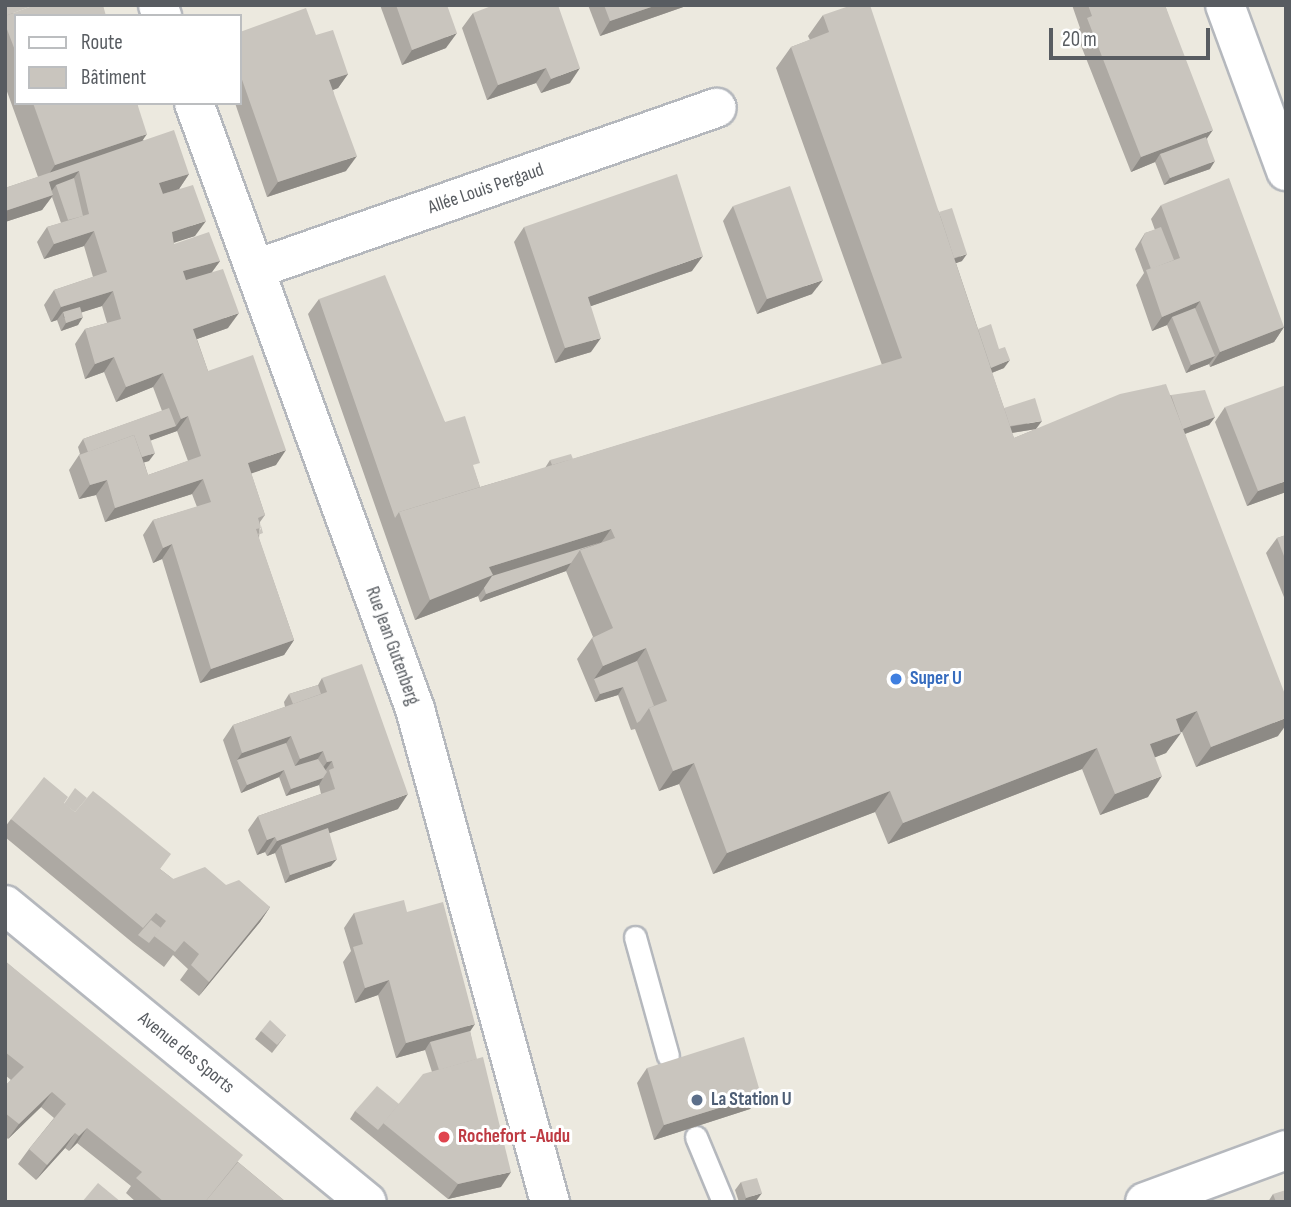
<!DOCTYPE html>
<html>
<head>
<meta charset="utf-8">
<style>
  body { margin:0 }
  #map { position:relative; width:1291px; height:1207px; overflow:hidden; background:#ece9df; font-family:"Sofia Sans Condensed",sans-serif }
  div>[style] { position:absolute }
  .roads { filter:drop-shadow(2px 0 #b5b8bd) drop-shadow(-2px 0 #b5b8bd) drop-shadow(0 2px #b5b8bd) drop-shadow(0 -2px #b5b8bd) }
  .lane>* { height:21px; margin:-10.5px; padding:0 10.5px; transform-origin:10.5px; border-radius:10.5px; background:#fff }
  .street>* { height:38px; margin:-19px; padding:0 19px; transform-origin:19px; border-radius:19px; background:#fff }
  .secondary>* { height:38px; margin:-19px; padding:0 19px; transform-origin:19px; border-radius:19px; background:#fff }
  .wall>* { inset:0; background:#ada9a3 }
  .shaded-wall>* { inset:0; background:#8d8a85 }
  .building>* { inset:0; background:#c9c5be }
  .dots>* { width:19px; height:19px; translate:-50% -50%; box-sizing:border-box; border:4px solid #fff; border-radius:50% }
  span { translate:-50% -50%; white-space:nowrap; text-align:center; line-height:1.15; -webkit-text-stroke:6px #fff; paint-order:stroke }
  .street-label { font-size:19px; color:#585c61 }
  .shop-label { font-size:19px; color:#366cbe; font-weight:700 }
  .left { translate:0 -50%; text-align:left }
  .service-label { font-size:19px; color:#4e5e75; font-weight:700 }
  .health-label { font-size:19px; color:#be3a42; font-weight:700 }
  .frame { position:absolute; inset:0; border:7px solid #585c61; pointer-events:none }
  .legend { position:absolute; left:14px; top:14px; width:228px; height:91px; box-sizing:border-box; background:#fff; border:2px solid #bcbec0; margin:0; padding:9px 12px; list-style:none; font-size:21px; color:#585c61 }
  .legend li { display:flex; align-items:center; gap:14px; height:35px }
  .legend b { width:35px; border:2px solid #bcbec0 }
  .scale { position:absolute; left:1049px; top:28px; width:161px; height:32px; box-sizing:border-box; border:4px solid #585c61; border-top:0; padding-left:9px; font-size:21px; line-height:24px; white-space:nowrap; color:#585c61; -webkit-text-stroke:5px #fff; paint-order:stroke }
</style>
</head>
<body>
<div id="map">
  <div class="roads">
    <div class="lane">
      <i style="left:635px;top:937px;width:123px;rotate:74.5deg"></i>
      <i style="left:696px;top:1137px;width:70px;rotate:67.4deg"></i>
    </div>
    <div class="street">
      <i style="left:1225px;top:5px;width:177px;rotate:69.8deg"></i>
      <i style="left:256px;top:269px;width:488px;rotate:-19.3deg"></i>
      <i style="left:5px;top:905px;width:468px;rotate:39.4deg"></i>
      <i style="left:1145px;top:1202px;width:150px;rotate:-20.2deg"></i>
    </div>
    <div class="secondary">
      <i style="left:158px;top:5px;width:12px;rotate:70deg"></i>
      <i style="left:194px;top:103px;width:645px;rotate:69.96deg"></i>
      <i style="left:415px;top:709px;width:511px;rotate:74.69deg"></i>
    </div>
  </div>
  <div class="wall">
    <i style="clip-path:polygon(evenodd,5px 5px,16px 16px,16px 103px,137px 103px,143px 140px,189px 174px,179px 189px,195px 236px,174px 242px,174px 244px,220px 261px,212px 272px,228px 328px,197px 339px,208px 371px,276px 465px,251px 473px,265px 515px,260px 522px,259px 539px,294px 640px,284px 655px,200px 683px,162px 559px,153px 563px,143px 535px,153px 520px,197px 507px,192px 494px,105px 522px,96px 495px,79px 499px,69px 470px,79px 455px,80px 454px,78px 447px,83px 439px,162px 411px,153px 387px,116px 402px,104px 372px,85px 379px,75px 344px,85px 329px,107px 323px,102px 306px,82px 312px,78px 325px,61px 331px,57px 320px,51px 322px,44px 305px,54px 290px,93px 277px,84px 246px,44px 259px,37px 242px,47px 227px,61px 223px,52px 197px,42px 210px,5px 222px,5px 188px,38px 177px,5px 86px,5px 5px,177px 431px,188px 461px,148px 475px,144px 462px,149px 461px,151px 440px,177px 431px)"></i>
    <i style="clip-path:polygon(380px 5px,447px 5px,446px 48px,402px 65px)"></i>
    <i style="clip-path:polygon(588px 5px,689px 5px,600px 36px)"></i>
    <i style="clip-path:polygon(1072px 5px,1165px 5px,1207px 138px,1210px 169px,1164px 185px,1155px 162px,1131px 172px,1076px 33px,1080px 28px)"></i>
    <i style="clip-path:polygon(473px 13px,570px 83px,541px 93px,536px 83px,487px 100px,462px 28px)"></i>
    <i style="clip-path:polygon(evenodd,823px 15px,939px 212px,962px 261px,956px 263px,978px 329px,1004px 368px,992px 373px,1004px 408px,1036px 429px,1171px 395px,1215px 417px,1209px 425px,1185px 434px,1278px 736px,1196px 767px,1182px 732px,1181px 732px,1166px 753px,1155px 757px,1148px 797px,1100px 815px,1082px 769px,888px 844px,875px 812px,713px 874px,679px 784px,659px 791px,635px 729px,631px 730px,618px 695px,595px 702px,577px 659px,592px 638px,593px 637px,566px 571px,480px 602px,478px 596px,415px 620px,308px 314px,319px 299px,445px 422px,474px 470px,480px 487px,545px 468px,550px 460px,573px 459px,882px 365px,776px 68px,791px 47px,810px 40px,808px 36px,823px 15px,1036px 429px,1014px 438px,1012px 433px,1036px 429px)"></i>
    <i style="clip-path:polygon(240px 32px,316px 35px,348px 74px,338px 88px,333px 90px,346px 171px,267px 197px,235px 103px,240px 103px)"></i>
    <i style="clip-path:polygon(1161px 205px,1284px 327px,1274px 342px,1210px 367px,1209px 364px,1186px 373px,1167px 325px,1152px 331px,1136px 285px,1144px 273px,1135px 249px,1145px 233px,1155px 230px,1151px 219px)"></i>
    <i style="clip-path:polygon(733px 206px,812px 294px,757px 314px,723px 221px)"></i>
    <i style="clip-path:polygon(524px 227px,692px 271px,591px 306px,591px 352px,555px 363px,514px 242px)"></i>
    <i style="clip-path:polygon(1225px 407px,1286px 492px,1247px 506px,1215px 422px)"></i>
    <i style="clip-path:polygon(1286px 535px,1286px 602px,1266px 553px,1277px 538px)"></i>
    <i style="clip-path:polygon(322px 678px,398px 809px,329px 833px,331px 866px,285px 883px,275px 853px,267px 856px,265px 852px,257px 855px,248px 830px,258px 816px,321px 794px,319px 785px,286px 796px,279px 777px,241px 793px,223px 740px,233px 725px,285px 707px,284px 702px,289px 694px,318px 685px)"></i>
    <i style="clip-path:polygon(11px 819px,160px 869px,173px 879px,226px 885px,270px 907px,260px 922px,199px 996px,180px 980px,188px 969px,173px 955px,164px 967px,133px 943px,5px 837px,5px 827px)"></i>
    <i style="clip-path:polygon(407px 912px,470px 1031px,501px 1187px,448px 1199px,350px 1119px,355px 1111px,399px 1104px,432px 1072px,425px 1050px,396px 1058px,378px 995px,355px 1003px,343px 962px,351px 951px,344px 928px,354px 913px)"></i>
    <i style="clip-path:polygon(5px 961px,238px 1162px,286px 1202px,136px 1202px,126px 1193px,131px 1186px,77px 1143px,69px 1151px,65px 1148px,36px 1180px,18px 1164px,29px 1149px,54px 1118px,41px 1107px,8px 1139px,5px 1136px,5px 1086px,11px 1080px,5px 1075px)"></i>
    <i style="clip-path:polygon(261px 1031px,286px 1035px,272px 1053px,255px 1039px)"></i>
    <i style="clip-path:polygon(647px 1068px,761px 1095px,750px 1109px,654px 1140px,637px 1083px)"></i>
    <i style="clip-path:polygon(741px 1182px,756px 1201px,739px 1202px,735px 1190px)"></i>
    <i style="clip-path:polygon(1273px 1194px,1286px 1202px,1268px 1202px)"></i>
  </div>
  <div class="shaded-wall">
    <i style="clip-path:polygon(657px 5px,689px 5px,600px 36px,610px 21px)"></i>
    <i style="clip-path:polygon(457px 33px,446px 48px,402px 65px,412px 50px)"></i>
    <i style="clip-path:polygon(546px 68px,536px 83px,487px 100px,498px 85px)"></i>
    <i style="clip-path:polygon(580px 68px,570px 83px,541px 93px,551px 79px)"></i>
    <i style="clip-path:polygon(348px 74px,338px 88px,319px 95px,329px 80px)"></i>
    <i style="clip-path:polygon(1213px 130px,1203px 144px,1160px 154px,1155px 162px,1131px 172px,1141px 157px)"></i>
    <i style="clip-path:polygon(147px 134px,133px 154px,79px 171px,68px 186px,56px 185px,51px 192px,41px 186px,55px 165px)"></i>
    <i style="clip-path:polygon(357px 156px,346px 171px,267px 197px,278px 182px)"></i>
    <i style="clip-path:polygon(1215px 161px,1210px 169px,1164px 185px,1170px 178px)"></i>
    <i style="clip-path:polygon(189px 174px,179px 189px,149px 198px,159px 183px)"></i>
    <i style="clip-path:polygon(53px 195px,42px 210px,5px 222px,5px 211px)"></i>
    <i style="clip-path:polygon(206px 221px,195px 236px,161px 247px,172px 232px)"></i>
    <i style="clip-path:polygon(94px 231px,84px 246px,44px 259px,54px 244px)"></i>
    <i style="clip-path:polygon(967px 254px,962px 261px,937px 270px,942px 263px)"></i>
    <i style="clip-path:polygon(703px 256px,692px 271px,577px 311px,588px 297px)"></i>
    <i style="clip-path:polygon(220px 261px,209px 276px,172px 286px,183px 271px)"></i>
    <i style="clip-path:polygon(823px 280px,812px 294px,757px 314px,767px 299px)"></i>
    <i style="clip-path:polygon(113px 291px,102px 306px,64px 318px,63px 312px,57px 320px,51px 322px,61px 307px)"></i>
    <i style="clip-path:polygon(1200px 301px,1190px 316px,1172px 317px,1167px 325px,1152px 331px,1162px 317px)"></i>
    <i style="clip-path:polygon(239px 313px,228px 328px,183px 344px,193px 329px)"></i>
    <i style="clip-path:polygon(83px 317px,78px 325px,61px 331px,66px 323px)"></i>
    <i style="clip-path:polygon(1284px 327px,1274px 342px,1210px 367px,1220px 352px)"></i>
    <i style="clip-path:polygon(601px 338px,591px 352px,555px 363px,565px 348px)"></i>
    <i style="clip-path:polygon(1215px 356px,1209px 364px,1186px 373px,1191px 365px)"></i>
    <i style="clip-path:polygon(114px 357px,104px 372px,85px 379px,95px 364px)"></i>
    <i style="clip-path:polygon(1010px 360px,1004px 368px,973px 380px,978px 372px)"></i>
    <i style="clip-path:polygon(163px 373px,153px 387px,116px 402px,126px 387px)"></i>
    <i style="clip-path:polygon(188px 416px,177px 431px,144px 443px,149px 435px,176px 426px,181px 419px)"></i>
    <i style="clip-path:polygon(1215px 417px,1209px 425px,1165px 441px,1171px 433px)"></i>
    <i style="clip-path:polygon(1042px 421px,1036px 429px,992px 436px,997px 429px)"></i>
    <i style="clip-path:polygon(286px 450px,276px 465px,238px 478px,248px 463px)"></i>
    <i style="clip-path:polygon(155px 453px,149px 461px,129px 467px,135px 459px)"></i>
    <i style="clip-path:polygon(203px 479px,192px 494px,105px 522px,115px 508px)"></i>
    <i style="clip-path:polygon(107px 480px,96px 495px,79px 499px,90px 485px)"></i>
    <i style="clip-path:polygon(1286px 481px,1286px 492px,1247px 506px,1258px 491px)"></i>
    <i style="clip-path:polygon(611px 529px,596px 550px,580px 550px,487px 584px,478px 596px,415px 620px,430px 600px,489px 567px)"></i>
    <i style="clip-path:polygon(172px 544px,162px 559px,153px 563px,163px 548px)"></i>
    <i style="clip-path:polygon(571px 563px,566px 571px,480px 602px,486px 594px)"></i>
    <i style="clip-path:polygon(294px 640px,284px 655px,200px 683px,211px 669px)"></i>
    <i style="clip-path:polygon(646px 648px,631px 669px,594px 679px,603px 666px)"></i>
    <i style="clip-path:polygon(623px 687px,618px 695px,595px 702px,600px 694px)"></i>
    <i style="clip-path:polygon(1197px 711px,1182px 732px,1161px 740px,1176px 719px)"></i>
    <i style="clip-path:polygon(1286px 718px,1286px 725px,1278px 736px,1196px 767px,1211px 747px)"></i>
    <i style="clip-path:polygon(1181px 733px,1166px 753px,1136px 765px,1150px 744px)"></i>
    <i style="clip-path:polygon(291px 736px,281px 751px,237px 760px,242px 753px)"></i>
    <i style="clip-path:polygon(1097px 748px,1082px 769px,888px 844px,903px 823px)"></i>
    <i style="clip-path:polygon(323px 751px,313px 766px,290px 773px,300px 759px)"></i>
    <i style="clip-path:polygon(332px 761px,322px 775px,316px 777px,327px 762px)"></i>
    <i style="clip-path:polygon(694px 763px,679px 784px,659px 791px,673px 771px)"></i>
    <i style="clip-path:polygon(284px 770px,279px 777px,241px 793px,247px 785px)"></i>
    <i style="clip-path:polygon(1162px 776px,1148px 797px,1100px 815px,1115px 794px)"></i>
    <i style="clip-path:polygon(323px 778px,319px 785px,286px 796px,291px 789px)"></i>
    <i style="clip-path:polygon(890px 791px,875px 812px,713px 874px,727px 853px)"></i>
    <i style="clip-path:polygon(408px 794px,398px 809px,282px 850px,281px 845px,275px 853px,267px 856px,277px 841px)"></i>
    <i style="clip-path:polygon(275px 837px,265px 852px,257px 855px,267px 840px)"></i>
    <i style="clip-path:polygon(337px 859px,331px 866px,285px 883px,290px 875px)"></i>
    <i style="clip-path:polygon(270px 907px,260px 922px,199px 996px,209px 982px)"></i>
    <i style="clip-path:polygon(389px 980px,378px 995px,355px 1003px,365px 988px)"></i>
    <i style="clip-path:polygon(475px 1024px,465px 1039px,430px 1042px,425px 1050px,396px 1058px,406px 1043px)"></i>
    <i style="clip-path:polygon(52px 1092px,41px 1107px,8px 1139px,19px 1124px)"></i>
    <i style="clip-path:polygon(761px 1095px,750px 1109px,654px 1140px,664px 1125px)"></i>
    <i style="clip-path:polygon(87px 1128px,77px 1143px,69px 1151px,79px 1136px)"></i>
    <i style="clip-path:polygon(75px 1133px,65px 1148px,36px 1180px,47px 1165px)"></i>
    <i style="clip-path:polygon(511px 1172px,501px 1187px,448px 1199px,458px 1184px)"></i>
    <i style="clip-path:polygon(762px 1193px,756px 1201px,744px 1202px,746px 1198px)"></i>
  </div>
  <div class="building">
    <i style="clip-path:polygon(5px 5px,35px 5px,5px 16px)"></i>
    <i style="clip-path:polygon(35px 5px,103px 5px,106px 16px,16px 16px,16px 53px,5px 24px,5px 16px)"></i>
    <i style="clip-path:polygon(396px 5px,447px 5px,457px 33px,412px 50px)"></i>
    <i style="clip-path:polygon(494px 5px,558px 5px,580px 68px,551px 79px,546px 68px,498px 85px,473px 13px)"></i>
    <i style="clip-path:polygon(604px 5px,657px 5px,610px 21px)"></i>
    <i style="clip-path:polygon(852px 5px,870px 5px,1014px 438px,1120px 394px,1166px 384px,1286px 697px,1286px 718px,1211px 747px,1197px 711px,1176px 719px,1181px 733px,1150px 744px,1162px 776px,1115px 794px,1097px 748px,903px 823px,890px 791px,727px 853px,694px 763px,673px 771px,649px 708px,667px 701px,646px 648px,603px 666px,592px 638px,613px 628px,580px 550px,615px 538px,611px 529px,489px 567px,493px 575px,430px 600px,399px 512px,902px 358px,791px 47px,829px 32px,823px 15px)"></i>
    <i style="clip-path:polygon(1088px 5px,1165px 5px,1213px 130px,1141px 157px,1087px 18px,1092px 16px)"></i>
    <i style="clip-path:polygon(306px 8px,316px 35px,333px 30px,348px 74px,329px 80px,357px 156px,278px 182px,240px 74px,240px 32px)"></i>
    <i style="clip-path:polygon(33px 103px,137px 103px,147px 134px,55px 165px)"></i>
    <i style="clip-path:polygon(174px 130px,189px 174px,159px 183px,163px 194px,193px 185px,206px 221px,172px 232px,174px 244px,209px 232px,220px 261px,183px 271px,186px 280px,223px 269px,239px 313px,193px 329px,208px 371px,253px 355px,286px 450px,248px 463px,265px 515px,258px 518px,261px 528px,256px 529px,294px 640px,211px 669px,172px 544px,163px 548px,153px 520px,211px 502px,203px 479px,115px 508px,107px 480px,90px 485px,79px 455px,134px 435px,148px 475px,201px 456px,188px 416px,181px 419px,163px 373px,126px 387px,114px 357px,95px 364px,85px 329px,121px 319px,113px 291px,61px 307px,54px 290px,107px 272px,94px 231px,54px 244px,47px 227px,89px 214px,79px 171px,49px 182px,53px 195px,5px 211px,5px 188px)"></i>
    <i style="clip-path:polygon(1206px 137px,1215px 161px,1170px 178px,1160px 154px)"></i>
    <i style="clip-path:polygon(677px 174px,703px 256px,588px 297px,601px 338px,565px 348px,524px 227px)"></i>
    <i style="clip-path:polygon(74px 178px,83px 216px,68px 220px,56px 185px)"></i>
    <i style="clip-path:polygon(1229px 178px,1284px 327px,1220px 352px,1200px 301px,1162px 317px,1146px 270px,1180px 258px,1161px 205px)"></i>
    <i style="clip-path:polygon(790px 186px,823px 280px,767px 299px,733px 206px)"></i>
    <i style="clip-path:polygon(952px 208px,967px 254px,954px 258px,939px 212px)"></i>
    <i style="clip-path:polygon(1161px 227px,1174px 260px,1151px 269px,1141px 242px,1145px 233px)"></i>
    <i style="clip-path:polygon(385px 275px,445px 422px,465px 416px,480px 463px,473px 465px,480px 487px,399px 512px,395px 518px,319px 299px)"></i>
    <i style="clip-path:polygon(80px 307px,83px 317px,66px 323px,63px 312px)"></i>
    <i style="clip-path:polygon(1195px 308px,1215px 356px,1191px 365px,1172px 317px)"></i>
    <i style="clip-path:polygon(991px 324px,999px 349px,1005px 347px,1010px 360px,991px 368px,978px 329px)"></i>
    <i style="clip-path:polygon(1286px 385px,1286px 481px,1258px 491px,1225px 407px)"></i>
    <i style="clip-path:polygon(1205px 390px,1215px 417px,1183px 429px,1171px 395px)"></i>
    <i style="clip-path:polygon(1035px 398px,1042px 421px,1010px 426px,1004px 408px)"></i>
    <i style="clip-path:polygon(169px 408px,176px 426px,149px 435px,155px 453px,142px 457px,134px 435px,88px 452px,83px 439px)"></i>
    <i style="clip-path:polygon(571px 454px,573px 459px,552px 465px,550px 460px)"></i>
    <i style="clip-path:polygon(260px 522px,263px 533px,258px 535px,261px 528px)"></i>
    <i style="clip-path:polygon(1286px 535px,1286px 561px,1277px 538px)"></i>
    <i style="clip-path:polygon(602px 542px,580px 550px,571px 563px,486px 594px,484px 588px,492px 576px)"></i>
    <i style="clip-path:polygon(637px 661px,654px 706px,649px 708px,640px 721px,637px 723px,623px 687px,600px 694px,594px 679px)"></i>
    <i style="clip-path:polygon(362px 664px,408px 794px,277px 841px,275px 837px,267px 840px,258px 816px,335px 789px,329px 770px,334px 768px,332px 761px,327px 762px,323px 751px,300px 759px,291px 736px,242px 753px,233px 725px,327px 692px,322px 678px)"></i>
    <i style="clip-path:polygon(318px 685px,321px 694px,293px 704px,289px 694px)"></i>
    <i style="clip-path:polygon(286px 743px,295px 766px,318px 759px,327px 772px,323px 778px,291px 789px,284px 770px,247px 785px,237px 760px)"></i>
    <i style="clip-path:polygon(44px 777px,68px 797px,64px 803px,75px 812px,93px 791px,107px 802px,171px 854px,160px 869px,173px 879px,205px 867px,226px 885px,239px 880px,270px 907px,209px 982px,191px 965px,199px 954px,184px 941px,175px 952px,154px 936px,166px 921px,156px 913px,143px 928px,11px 819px)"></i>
    <i style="clip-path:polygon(75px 788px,87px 798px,75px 812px,64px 804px)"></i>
    <i style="clip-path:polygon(328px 828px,337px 859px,290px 875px,281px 845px)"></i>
    <i style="clip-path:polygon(404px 900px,407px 912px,443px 902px,475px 1024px,406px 1043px,389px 980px,365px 988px,353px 947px,363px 944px,354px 913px)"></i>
    <i style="clip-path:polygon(151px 920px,161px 928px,149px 943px,138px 935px)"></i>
    <i style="clip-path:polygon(5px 961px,243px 1155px,205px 1202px,164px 1202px,136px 1178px,142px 1172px,87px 1128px,79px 1136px,75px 1133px,47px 1165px,29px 1149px,66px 1104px,52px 1092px,19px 1124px,5px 1113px,5px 1086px,24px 1067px,5px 1052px)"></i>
    <i style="clip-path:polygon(270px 1020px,286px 1035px,277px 1045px,261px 1031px)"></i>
    <i style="clip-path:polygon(470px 1031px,477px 1059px,439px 1070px,430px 1042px)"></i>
    <i style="clip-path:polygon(744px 1037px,761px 1095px,664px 1125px,647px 1068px)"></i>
    <i style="clip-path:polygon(483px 1057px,511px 1172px,458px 1184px,383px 1123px,423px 1074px)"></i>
    <i style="clip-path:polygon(377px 1086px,399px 1104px,378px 1130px,355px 1111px)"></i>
    <i style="clip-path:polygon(238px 1162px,286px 1202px,205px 1202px)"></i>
    <i style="clip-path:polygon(757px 1178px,762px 1193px,746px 1198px,741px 1182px)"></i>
    <i style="clip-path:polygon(98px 1183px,121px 1202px,82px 1202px)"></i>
    <i style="clip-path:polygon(1286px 1190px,1286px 1202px,1276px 1202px,1273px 1194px)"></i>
  </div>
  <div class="dots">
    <i style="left:896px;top:679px;background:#3f7fe0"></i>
    <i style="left:697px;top:1100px;background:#5c6f8a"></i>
    <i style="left:444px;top:1137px;background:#e0444e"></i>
  </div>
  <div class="street-label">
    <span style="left:486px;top:189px;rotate:-19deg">Allée Louis Pergaud</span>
    <span style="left:392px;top:646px;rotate:70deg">Rue Jean Gutenberg</span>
    <span style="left:186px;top:1053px;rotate:39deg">Avenue des Sports</span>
  </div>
  <div class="shop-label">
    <span class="left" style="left:910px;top:679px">Super U</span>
  </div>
  <div class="service-label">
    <span class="left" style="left:711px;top:1100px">La Station U</span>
  </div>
  <div class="health-label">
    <span class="left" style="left:458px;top:1137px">Rochefort -Audu</span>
  </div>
  <div class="frame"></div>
  <ul class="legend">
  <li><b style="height:9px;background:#fff"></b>Route</li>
  <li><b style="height:19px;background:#c9c5be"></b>Bâtiment</li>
  </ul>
  <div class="scale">20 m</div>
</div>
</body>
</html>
